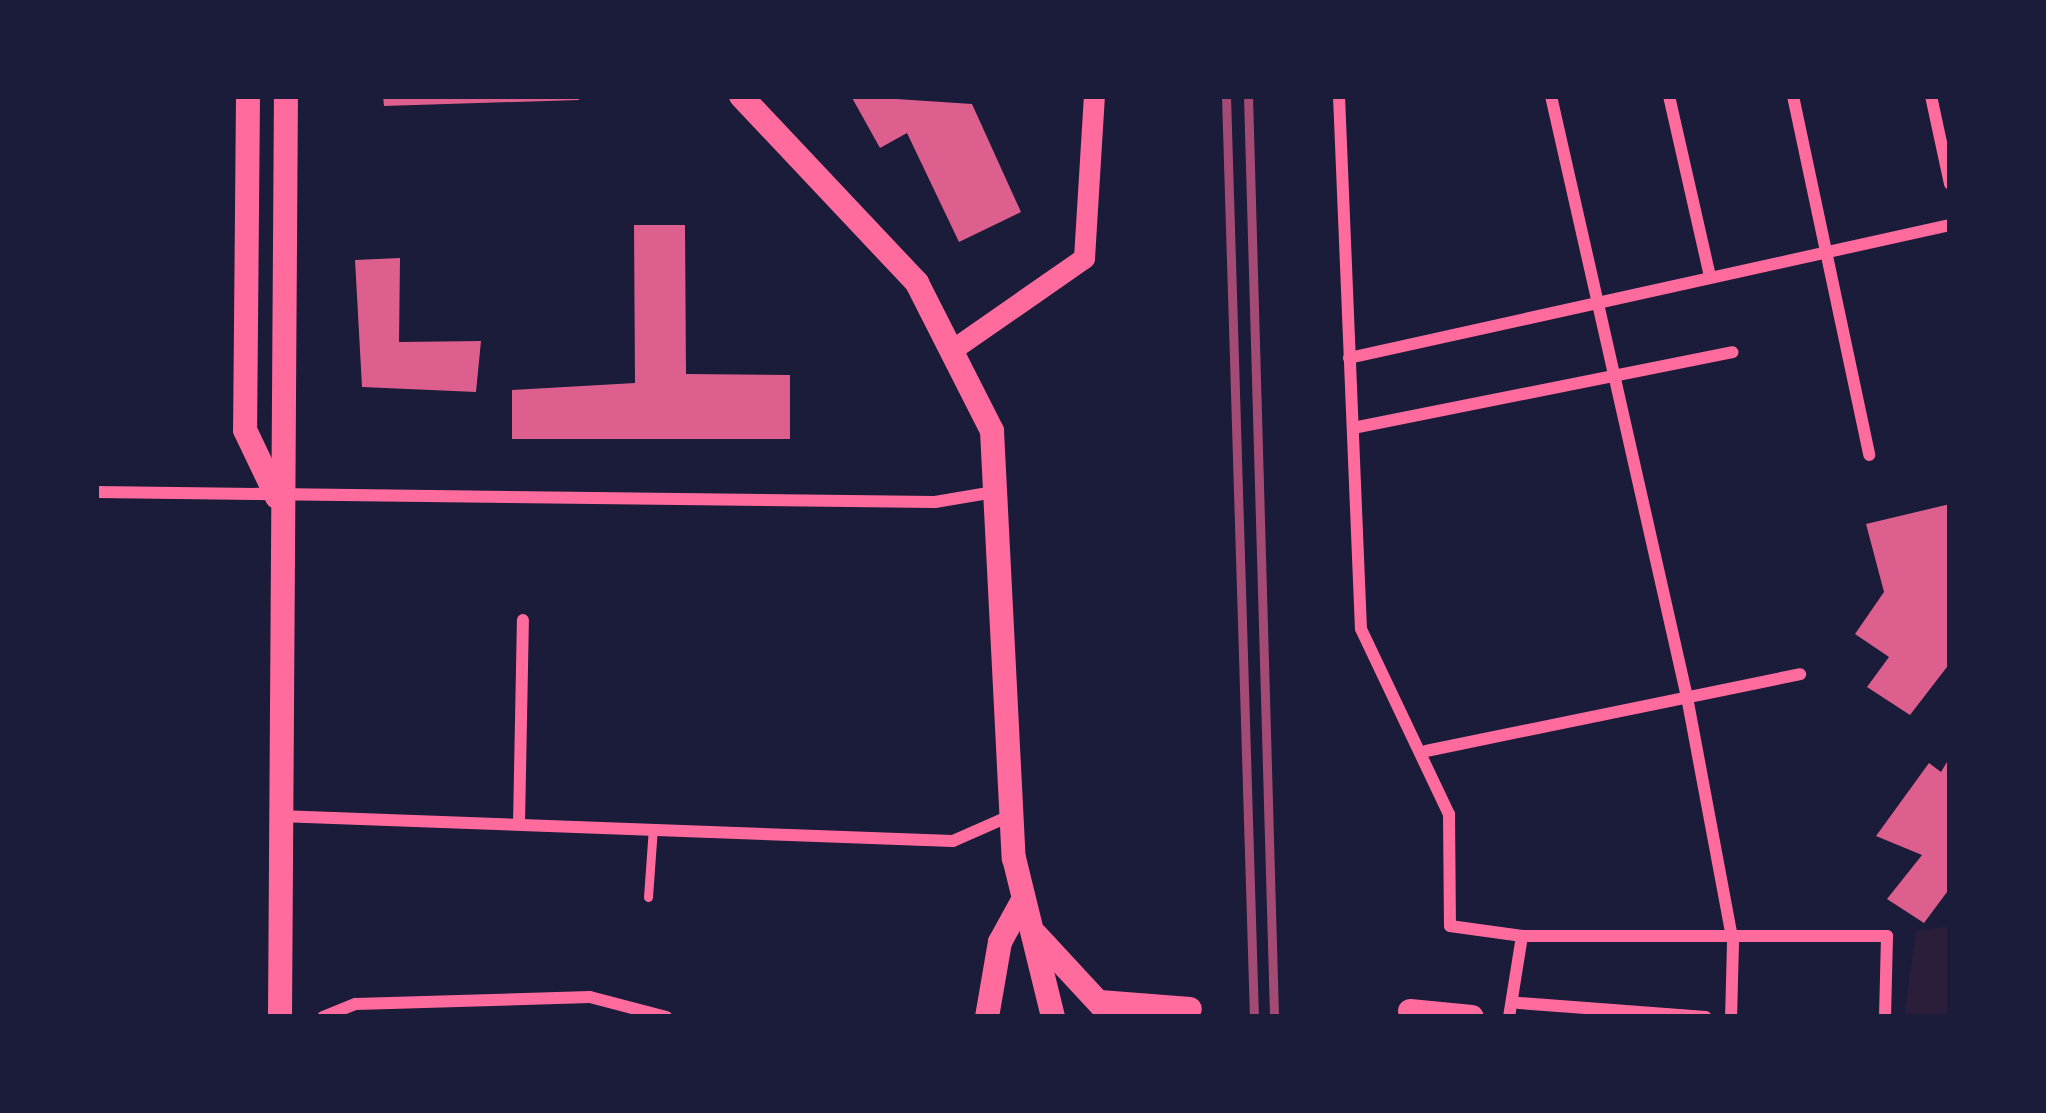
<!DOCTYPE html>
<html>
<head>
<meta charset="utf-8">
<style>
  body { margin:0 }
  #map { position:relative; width:2046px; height:1113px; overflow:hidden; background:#1b1b3a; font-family:Karla,sans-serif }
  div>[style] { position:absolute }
  .green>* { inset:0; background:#2a1e3b }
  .building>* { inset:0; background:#dd5f8e }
  .service>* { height:9px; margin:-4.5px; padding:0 4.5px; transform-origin:4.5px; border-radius:4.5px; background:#ff6b9d }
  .minor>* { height:12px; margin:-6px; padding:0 6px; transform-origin:6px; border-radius:6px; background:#ff6b9d }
  .tertiary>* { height:21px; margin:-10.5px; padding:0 10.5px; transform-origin:10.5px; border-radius:10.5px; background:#ff6b9d }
  .secondary>* { height:24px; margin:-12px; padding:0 12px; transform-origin:12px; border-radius:12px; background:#ff6b9d }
  .rail>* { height:9px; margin:-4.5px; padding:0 4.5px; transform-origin:4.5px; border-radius:4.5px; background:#a44b75 }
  span { translate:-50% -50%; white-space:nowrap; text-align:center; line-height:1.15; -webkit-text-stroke:12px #1b1b3a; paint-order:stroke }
  .frame { position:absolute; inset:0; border:99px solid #1b1b3a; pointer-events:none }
</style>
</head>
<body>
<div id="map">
  <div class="green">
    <i style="clip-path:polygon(1950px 926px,1950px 1017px,1904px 1017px,1916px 931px)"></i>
  </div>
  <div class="building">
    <i style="clip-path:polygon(383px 96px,579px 96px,579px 100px,384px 106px)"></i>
    <i style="clip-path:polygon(851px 96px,972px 104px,1021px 212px,959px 242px,907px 133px,880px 148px)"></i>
    <i style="clip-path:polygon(634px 225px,685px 225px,686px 374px,790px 375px,790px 439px,512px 439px,512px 390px,635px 383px)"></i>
    <i style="clip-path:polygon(400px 258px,399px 342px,481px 341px,476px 392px,362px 387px,355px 260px)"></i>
    <i style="clip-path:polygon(1950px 504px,1950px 663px,1910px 715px,1867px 687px,1889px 657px,1855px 634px,1884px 592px,1866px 524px)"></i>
    <i style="clip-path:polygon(1950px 757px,1950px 888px,1924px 923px,1887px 899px,1922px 855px,1876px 836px,1929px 763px,1941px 772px)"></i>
  </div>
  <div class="service">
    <i style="left:648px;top:897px;width:69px;rotate:-85.9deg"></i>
  </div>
  <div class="minor">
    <i style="left:1339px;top:96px;width:533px;rotate:87.64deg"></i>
    <i style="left:1361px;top:629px;width:205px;rotate:64.6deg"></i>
    <i style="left:1449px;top:814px;width:112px;rotate:89.5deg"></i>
    <i style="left:1450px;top:926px;width:73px;rotate:7.9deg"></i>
    <i style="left:1522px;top:936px;width:82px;rotate:99.1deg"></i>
    <i style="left:1551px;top:96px;width:616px;rotate:77.25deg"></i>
    <i style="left:1687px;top:697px;width:250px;rotate:79.4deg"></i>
    <i style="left:1733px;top:943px;width:74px;rotate:91.5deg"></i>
    <i style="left:1669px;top:96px;width:186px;rotate:77.2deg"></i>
    <i style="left:1793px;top:96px;width:367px;rotate:78deg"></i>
    <i style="left:1931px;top:96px;width:90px;rotate:77.8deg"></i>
    <i style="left:1349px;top:358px;width:616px;rotate:-12.48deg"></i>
    <i style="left:1353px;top:428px;width:387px;rotate:-11.3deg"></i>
    <i style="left:96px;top:492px;width:839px;rotate:0.68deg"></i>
    <i style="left:935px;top:502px;width:66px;rotate:-9.6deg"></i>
    <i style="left:1426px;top:751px;width:382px;rotate:-11.6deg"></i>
    <i style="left:279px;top:816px;width:674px;rotate:2.12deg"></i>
    <i style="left:953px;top:841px;width:62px;rotate:-23.7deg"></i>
    <i style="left:519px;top:824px;width:204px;rotate:-88.9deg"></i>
    <i style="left:1522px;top:936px;width:365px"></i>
    <i style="left:1887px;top:936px;width:81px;rotate:91.4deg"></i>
    <i style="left:1519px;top:1003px;width:187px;rotate:4.3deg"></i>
    <i style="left:323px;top:1017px;width:35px;rotate:-22deg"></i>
    <i style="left:356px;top:1004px;width:234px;rotate:-1.7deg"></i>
    <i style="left:590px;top:997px;width:79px;rotate:14.7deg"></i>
  </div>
  <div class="tertiary">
    <i style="left:956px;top:347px;width:156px;rotate:-34.8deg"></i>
    <i style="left:1084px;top:258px;width:162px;rotate:-86.5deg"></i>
  </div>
  <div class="secondary">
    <i style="left:248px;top:96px;width:334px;rotate:90.5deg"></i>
    <i style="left:245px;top:430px;width:74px;rotate:64.5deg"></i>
    <i style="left:741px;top:96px;width:257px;rotate:46.7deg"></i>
    <i style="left:917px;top:283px;width:166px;rotate:63.1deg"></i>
    <i style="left:992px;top:431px;width:428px;rotate:87.1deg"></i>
    <i style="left:1014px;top:858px;width:164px;rotate:76.2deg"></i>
    <i style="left:1036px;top:935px;width:112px;rotate:47.2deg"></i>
    <i style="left:1100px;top:1002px;width:90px;rotate:4.4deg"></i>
    <i style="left:1410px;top:1011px;width:62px;rotate:5.5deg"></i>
    <i style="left:280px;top:1017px;width:921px;rotate:-89.63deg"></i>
    <i style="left:987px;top:1017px;width:76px;rotate:-80.2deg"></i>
    <i style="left:1000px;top:942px;width:48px;rotate:-61.3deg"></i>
  </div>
  <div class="rail">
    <i style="left:1226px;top:96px;width:921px;rotate:88.26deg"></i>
    <i style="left:1248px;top:96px;width:921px;rotate:88.38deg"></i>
  </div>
  <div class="frame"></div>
</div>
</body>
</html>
